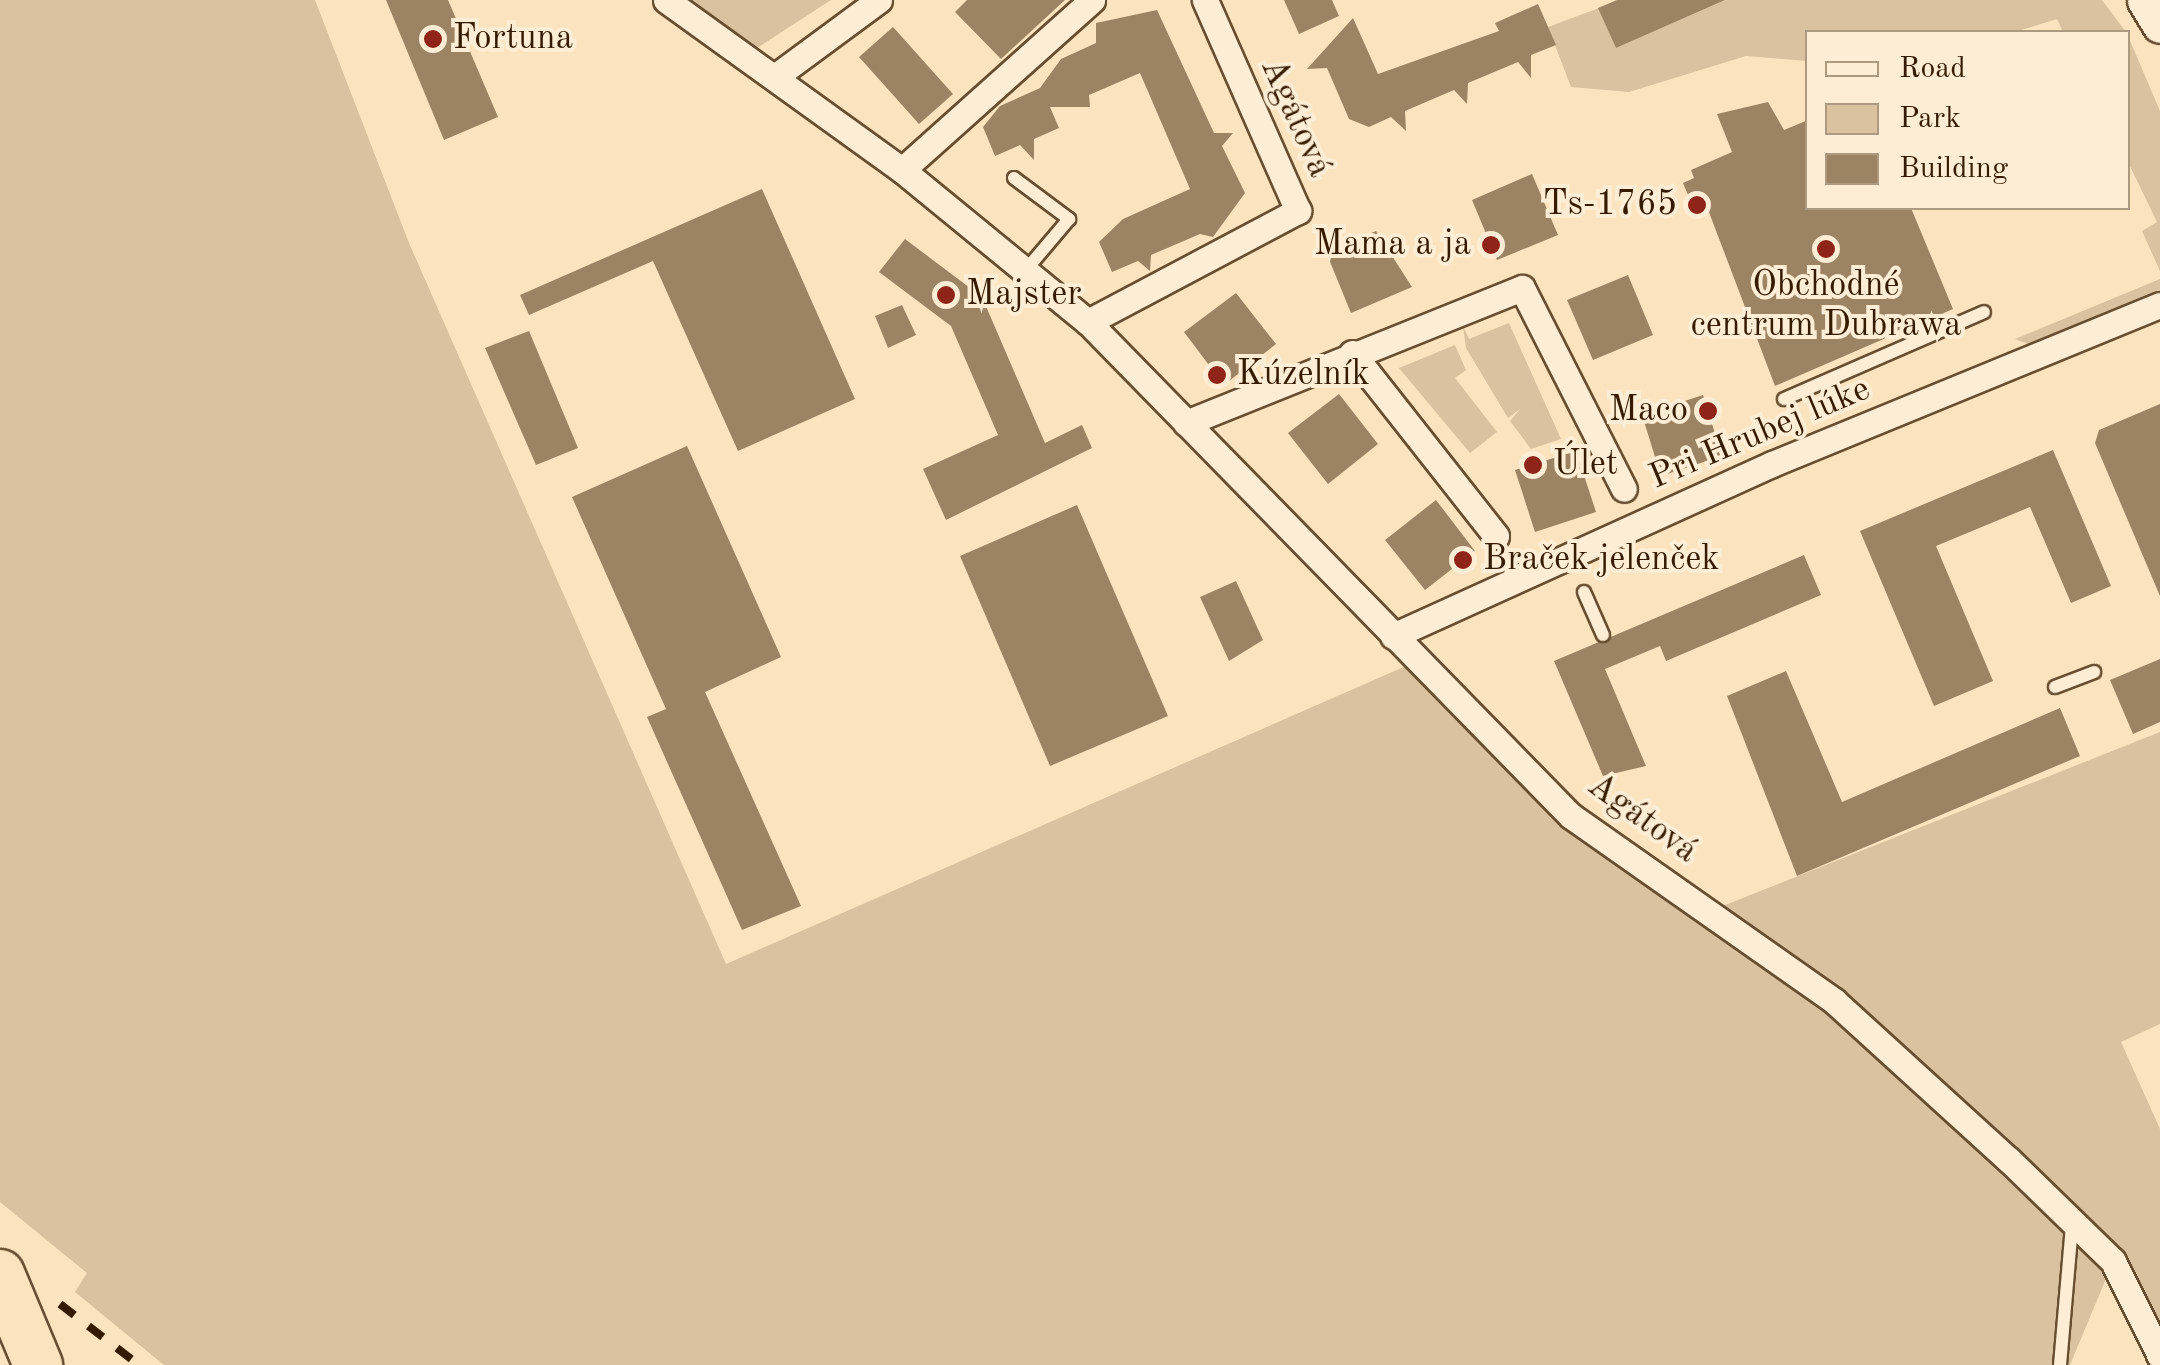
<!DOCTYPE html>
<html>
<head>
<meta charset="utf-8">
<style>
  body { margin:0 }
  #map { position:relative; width:2160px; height:1365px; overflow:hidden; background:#fce3bf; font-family:"Old Standard TT",serif }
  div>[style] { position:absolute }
  .green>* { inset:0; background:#dac19f }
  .building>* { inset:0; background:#9c8364 }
  .roads { filter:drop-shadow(2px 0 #674e30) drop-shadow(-2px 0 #674e30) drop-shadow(0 2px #674e30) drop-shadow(0 -2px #674e30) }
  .service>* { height:12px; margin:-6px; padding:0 6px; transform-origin:6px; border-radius:6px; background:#fdedd5 }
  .minor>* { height:25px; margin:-12.5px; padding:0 12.5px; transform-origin:12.5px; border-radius:12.5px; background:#fdedd5 }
  .secondary>* { height:35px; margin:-17.5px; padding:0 17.5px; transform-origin:17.5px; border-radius:17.5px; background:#fdedd5 }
  .motorway>* { height:48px; margin:-24px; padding:0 24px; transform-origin:24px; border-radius:24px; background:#fce3bf }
  .rail>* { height:8px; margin-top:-4px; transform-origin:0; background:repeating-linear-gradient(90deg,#351c01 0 18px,transparent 0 36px) }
  .dots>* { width:28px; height:28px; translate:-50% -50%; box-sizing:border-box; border:5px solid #fdedd5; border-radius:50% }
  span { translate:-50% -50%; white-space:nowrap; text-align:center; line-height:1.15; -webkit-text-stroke:8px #fdedd5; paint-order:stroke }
  .poi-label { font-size:35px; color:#351c01 }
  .left { translate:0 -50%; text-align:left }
  .right { translate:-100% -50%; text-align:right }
  .street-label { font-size:35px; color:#351c01 }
  .legend { position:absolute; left:1805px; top:30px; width:325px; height:180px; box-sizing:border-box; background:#fdedd5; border:2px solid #ad9980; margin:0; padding:12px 18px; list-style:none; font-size:30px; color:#351c01 }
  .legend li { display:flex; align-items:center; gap:20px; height:50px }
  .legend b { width:50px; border:2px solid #ad9980 }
</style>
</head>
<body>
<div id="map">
  <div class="green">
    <i style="clip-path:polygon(0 0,315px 0,409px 243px,726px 964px,1415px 662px,1571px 816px,1710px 911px,2160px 732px,2160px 1024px,2121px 1042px,2160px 1129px,2160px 1356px,2113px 1262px,2070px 1365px,164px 1365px,75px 1292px,87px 1273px,0 1202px)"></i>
    <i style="clip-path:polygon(686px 0,831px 0,751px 52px)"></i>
    <i style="clip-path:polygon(1725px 0,2102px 0,2126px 32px,2063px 32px,2057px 19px,2015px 32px,1808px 32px,1807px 61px,1746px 56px,1629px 92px,1571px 87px,1548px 27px,1599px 8px,1616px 48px)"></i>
    <i style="clip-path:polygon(2128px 36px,2160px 111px,2160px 271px,2142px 231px,2157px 222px,2128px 162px)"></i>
    <i style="clip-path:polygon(2160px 279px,2160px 289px,2028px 344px,2015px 339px)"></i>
    <i style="clip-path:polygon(1509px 323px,1561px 439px,1531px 449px,1510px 421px,1520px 409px,1508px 418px,1466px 348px,1463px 326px,1469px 339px)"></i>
    <i style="clip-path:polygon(1455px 345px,1466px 370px,1455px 378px,1497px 432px,1470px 453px,1399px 368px)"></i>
  </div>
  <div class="building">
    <i style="clip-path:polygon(386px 0,448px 0,498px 117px,444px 140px)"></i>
    <i style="clip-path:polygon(967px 0,1065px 0,1001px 59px,955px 12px)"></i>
    <i style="clip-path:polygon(1284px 0,1332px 0,1339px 16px,1299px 34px)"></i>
    <i style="clip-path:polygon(1617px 0,1725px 0,1616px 48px,1598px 8px)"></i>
    <i style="clip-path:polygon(1538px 4px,1556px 45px,1531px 55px,1531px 78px,1518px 62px,1468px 83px,1467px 104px,1454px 90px,1405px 111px,1406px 131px,1391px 117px,1369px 127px,1349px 119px,1327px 68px,1307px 69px,1353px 18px,1378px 74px,1499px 31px,1495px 23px)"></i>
    <i style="clip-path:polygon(1157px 10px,1214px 133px,1233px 133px,1222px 146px,1245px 193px,1213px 237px,1200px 234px,1151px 255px,1150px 271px,1138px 261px,1112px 272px,1099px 242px,1123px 219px,1190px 189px,1140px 73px,1089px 95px,1090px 107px,1050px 107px,1059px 128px,1034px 139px,1034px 160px,1020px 145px,995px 156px,983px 127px,1000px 106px,1040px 88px,1061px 59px,1096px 43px,1096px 23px)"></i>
    <i style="clip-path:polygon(893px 27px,953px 94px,919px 124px,859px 57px)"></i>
    <i style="clip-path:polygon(1768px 102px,1784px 130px,1808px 120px,1808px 208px,1911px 208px,1953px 309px,1775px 386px,1707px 207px,1695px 212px,1683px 183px,1694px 178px,1691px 170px,1732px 152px,1717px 114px)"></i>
    <i style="clip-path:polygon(1532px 174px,1558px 235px,1497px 260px,1472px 200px)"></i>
    <i style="clip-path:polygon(762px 189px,855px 399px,738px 451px,653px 261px,529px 315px,520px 295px)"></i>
    <i style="clip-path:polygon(1376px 231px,1412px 287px,1351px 313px,1326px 252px)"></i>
    <i style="clip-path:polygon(905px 239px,982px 297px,1045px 443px,1082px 425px,1092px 448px,946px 520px,923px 469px,998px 435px,951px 326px,879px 272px)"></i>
    <i style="clip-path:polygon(1628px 275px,1653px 335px,1593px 360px,1567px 300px)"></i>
    <i style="clip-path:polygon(1236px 293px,1276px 344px,1224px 385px,1184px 332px)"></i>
    <i style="clip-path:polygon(902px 305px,916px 335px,888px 348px,875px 316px)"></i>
    <i style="clip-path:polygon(529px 331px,578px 448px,536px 465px,485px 348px)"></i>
    <i style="clip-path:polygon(1339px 394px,1378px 444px,1328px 484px,1288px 433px)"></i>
    <i style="clip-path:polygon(1703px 395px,1722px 456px,1661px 476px,1642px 415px)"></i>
    <i style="clip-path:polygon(2160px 404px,2160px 596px,2095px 443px,2099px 430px)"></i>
    <i style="clip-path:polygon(687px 446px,781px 657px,705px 692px,801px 906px,742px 930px,647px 717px,666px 709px,572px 497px)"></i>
    <i style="clip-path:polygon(2053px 450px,2111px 586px,2071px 603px,2030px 507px,1936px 546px,1993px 681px,1934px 706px,1860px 531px)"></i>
    <i style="clip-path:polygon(1576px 451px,1596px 512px,1535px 532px,1515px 470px)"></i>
    <i style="clip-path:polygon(1436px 500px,1475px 551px,1425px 590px,1385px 540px)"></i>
    <i style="clip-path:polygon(1077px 505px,1168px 716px,1050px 766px,960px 556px)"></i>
    <i style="clip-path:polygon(1804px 555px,1821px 595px,1666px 661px,1660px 646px,1605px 669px,1646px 766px,1603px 776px,1554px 661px)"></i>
    <i style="clip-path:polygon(1236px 581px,1263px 640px,1229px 661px,1200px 597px)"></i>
    <i style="clip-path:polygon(2160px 659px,2160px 722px,2133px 734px,2110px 680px)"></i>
    <i style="clip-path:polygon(1786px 671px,1842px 802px,2060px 708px,2080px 756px,1797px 876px,1727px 696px)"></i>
  </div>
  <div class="roads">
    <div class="service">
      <i style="left:1014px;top:178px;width:69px;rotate:36.7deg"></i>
      <i style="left:1069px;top:219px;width:68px;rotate:130.2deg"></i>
      <i style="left:1784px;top:399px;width:218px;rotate:-23.5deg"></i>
      <i style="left:1584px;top:592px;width:47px;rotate:66.2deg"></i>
      <i style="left:2055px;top:687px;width:42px;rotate:-21deg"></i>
      <i style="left:2060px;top:1365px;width:142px;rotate:-85.1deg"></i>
    </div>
    <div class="minor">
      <i style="left:666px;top:0;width:291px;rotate:35.8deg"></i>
      <i style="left:902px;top:170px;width:240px;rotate:39.3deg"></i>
      <i style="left:1088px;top:322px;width:691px;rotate:45.65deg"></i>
      <i style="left:1571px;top:816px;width:322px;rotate:35.1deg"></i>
      <i style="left:1834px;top:1001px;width:236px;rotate:42.3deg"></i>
      <i style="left:2009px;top:1160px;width:145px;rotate:44.2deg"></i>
      <i style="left:2113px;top:1261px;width:106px;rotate:63.7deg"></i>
      <i style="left:776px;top:76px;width:128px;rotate:-36.4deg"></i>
      <i style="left:902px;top:170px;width:255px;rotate:-41.8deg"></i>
      <i style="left:1088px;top:322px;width:238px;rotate:-27.9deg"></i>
      <i style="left:1298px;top:211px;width:231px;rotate:-113.8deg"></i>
      <i style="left:1352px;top:353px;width:233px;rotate:51.8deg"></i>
      <i style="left:1186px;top:423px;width:362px;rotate:-21.9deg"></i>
      <i style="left:1522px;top:288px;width:225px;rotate:63.1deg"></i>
      <i style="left:1393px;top:636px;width:416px;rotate:-24.4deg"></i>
      <i style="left:1772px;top:464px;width:419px;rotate:-22.3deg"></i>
    </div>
    <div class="secondary">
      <i style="left:2145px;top:0;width:29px;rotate:59deg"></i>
    </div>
    <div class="motorway">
      <i style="left:0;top:1274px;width:99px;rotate:67.3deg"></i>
    </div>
  </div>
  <div class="rail">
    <i style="left:60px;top:1304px;width:100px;rotate:37.7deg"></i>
  </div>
  <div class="dots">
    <i style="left:433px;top:39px;background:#8f2418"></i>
    <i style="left:1697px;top:205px;background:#8f2418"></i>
    <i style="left:1491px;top:245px;background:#8f2418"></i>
    <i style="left:1826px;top:249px;background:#8f2418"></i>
    <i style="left:946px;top:295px;background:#8f2418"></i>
    <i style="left:1217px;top:375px;background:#8f2418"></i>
    <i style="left:1708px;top:411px;background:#8f2418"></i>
    <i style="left:1533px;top:465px;background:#8f2418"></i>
    <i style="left:1463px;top:560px;background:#8f2418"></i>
  </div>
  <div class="poi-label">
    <span class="left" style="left:453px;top:39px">Fortuna</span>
    <span class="right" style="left:1677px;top:205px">Ts-1765</span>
    <span class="right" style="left:1471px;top:245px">Mama a ja</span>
    <span style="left:1826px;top:306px">Obchodné<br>centrum Dubrawa</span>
    <span class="left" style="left:966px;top:295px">Majster</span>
    <span class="left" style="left:1237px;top:375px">Kúzelník</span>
    <span class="right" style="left:1688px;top:411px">Maco</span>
    <span class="left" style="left:1553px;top:465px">Úlet</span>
    <span class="left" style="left:1483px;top:560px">Braček jelenček</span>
  </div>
  <div class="street-label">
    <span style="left:1295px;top:118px;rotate:66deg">Agátová</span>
    <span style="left:1760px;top:434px;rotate:-23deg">Pri Hrubej lúke</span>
    <span style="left:1642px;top:819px;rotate:36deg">Agátová</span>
  </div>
  <ul class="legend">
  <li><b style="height:12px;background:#fdedd5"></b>Road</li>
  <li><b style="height:28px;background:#dac19f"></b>Park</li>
  <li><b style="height:28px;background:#9c8364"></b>Building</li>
  </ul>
</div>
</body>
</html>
